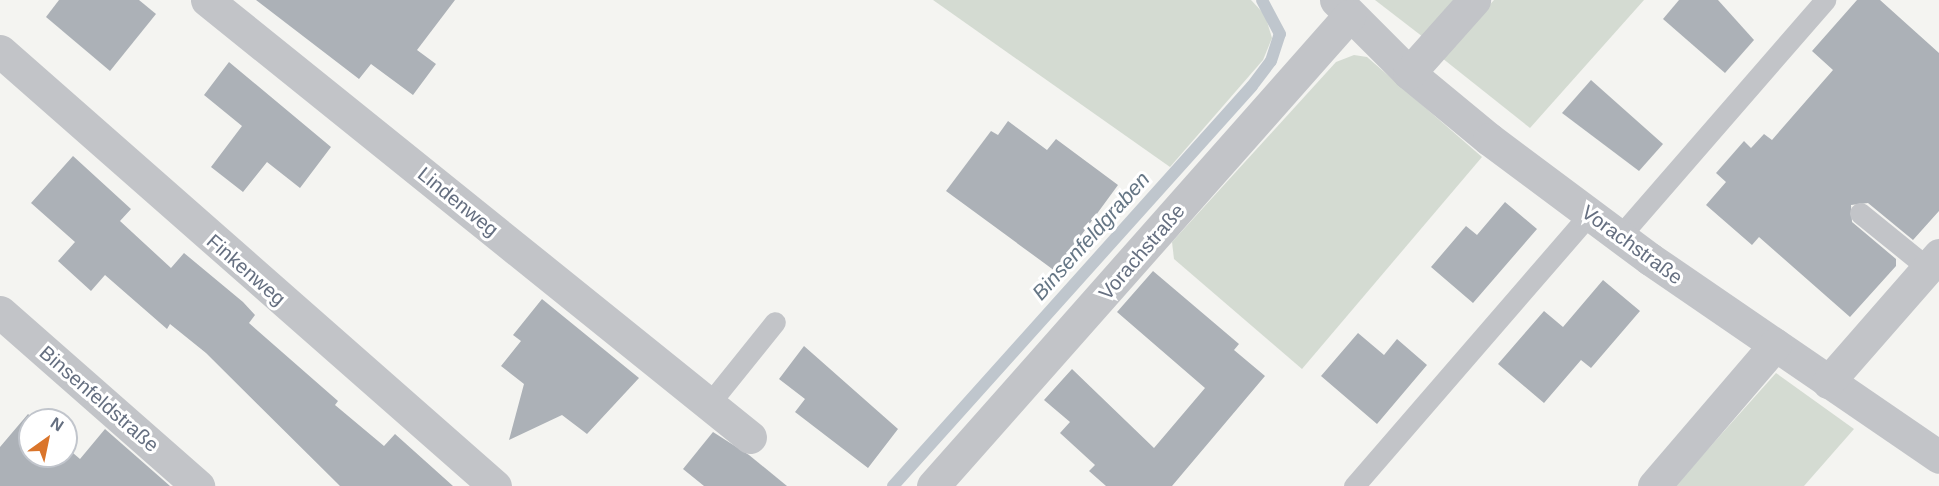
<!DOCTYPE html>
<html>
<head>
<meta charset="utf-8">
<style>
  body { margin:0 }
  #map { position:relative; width:1939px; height:486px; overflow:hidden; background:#f4f4f1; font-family:Arial,sans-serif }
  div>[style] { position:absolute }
  .green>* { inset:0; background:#d4dbd2 }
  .stream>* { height:12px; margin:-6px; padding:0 6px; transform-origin:6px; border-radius:6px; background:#bfc6cd }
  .building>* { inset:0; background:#acb1b7 }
  .lane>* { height:21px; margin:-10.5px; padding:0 10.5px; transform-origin:10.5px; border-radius:10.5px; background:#c2c4c8 }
  .street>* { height:33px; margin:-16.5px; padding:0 16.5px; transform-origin:16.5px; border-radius:16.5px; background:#c2c4c8 }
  span { translate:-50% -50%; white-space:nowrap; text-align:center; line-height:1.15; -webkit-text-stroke:6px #fff; paint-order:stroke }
  .street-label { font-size:20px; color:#656f80 }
  .water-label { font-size:21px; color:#657685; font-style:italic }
  .north { position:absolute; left:18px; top:408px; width:60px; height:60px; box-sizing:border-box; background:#fff; border:2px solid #c1c5cc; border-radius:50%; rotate:33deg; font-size:16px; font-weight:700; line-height:24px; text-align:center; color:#656f80 }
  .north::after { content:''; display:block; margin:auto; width:21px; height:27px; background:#da752b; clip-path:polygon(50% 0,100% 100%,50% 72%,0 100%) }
</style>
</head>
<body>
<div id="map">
  <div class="green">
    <i style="clip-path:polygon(933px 0,1251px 0,1265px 15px,1272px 38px,1263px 60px,1170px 167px)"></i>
    <i style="clip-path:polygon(1375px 0,1456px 0,1423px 37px)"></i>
    <i style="clip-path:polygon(1494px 0,1644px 0,1530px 128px,1442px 58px)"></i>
    <i style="clip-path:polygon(1354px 55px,1367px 57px,1482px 157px,1302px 369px,1174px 259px,1172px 242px,1336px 62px)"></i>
    <i style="clip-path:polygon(1776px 373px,1854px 429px,1804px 486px,1675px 486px)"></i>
  </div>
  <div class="stream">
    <i style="left:893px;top:486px;width:537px;rotate:-48.09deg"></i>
    <i style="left:1252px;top:86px;width:31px;rotate:-53deg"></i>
    <i style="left:1271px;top:61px;width:28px;rotate:-72deg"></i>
    <i style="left:1280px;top:34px;width:38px;rotate:-118deg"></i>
  </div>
  <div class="building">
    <i style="clip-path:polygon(59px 0,139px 0,156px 14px,110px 71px,46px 17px)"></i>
    <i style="clip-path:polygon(256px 0,455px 0,417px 50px,436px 64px,413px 95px,371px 64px,359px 79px)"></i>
    <i style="clip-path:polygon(1679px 0,1718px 0,1754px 40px,1725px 73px,1663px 19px)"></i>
    <i style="clip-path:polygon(1857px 0,1880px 0,1939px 53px,1939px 211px,1913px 240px,1868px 203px,1851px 205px,1852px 222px,1896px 259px,1896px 266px,1850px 317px,1759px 237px,1752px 245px,1706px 205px,1726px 182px,1716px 173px,1744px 141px,1751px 148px,1764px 134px,1772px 140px,1833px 70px,1812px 51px)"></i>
    <i style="clip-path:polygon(229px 62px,331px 147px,300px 188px,267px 162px,243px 192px,211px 167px,242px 126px,204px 95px)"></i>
    <i style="clip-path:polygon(1591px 80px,1663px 144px,1639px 171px,1562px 113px)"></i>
    <i style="clip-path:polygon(1008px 121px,1047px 150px,1056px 139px,1118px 185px,1055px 271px,946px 191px,991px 131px,998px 135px)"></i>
    <i style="clip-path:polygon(73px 156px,131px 209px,120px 221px,171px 268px,184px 253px,243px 302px,255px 315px,249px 323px,338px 401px,335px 405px,384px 446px,395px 434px,453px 486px,340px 486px,206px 353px,170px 324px,167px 329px,105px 275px,91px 291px,58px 261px,75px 242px,31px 203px)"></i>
    <i style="clip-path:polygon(1505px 202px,1537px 229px,1473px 303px,1431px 267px,1466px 226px,1477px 235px)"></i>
    <i style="clip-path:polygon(1153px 271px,1239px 344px,1234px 350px,1265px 376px,1172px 486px,1106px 486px,1089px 471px,1095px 465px,1060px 433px,1070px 422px,1044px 400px,1072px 369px,1154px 448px,1205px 388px,1117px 312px)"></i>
    <i style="clip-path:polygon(1603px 280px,1640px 311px,1591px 368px,1581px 360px,1544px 403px,1498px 364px,1544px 311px,1563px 327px)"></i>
    <i style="clip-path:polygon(542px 299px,639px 378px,587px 434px,562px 415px,509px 440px,524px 384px,501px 366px,521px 341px,513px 335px)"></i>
    <i style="clip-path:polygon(1358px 333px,1384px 355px,1397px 339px,1427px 365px,1377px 424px,1321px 376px)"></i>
    <i style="clip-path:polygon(804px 346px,898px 429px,868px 468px,795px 412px,805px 399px,779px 379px)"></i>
    <i style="clip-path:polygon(28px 414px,35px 420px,30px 420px,30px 456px,66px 456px,66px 447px,80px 459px,105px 429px,170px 486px,0 486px,0 447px)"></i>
    <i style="clip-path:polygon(713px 432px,749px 455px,787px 486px,704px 486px,683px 469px)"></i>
  </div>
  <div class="lane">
    <i style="left:1860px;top:213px;width:87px;rotate:39deg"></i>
    <i style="left:1620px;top:236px;width:313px;rotate:-49deg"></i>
    <i style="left:709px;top:404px;width:105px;rotate:-51.2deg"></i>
    <i style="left:1354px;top:486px;width:359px;rotate:-49.1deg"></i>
  </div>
  <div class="street">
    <i style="left:207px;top:0;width:697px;rotate:38.83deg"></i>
    <i style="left:1336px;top:0;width:103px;rotate:45deg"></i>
    <i style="left:1409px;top:73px;width:104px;rotate:39.5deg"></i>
    <i style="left:1489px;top:139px;width:201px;rotate:36.7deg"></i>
    <i style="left:1650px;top:259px;width:350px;rotate:34.4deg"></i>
    <i style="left:0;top:51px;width:659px;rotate:41.31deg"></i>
    <i style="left:1409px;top:73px;width:98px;rotate:-48.3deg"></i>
    <i style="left:0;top:312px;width:264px;rotate:41.3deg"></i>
    <i style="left:1828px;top:382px;width:169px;rotate:-48.8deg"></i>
    <i style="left:933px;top:486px;width:628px;rotate:-48.49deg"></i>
    <i style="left:1654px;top:486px;width:186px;rotate:-49.4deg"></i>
  </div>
  <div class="street-label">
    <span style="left:458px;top:202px;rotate:39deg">Lindenweg</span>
    <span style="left:1632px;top:245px;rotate:36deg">Vorachstraße</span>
    <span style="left:1142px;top:252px;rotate:-49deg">Vorachstraße</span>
    <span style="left:246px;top:270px;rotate:41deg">Finkenweg</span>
    <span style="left:99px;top:399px;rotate:41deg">Binsenfeldstraße</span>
  </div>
  <div class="water-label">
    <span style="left:1091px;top:236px;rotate:-48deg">Binsenfeldgraben</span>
  </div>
  <div class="north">N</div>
</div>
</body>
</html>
